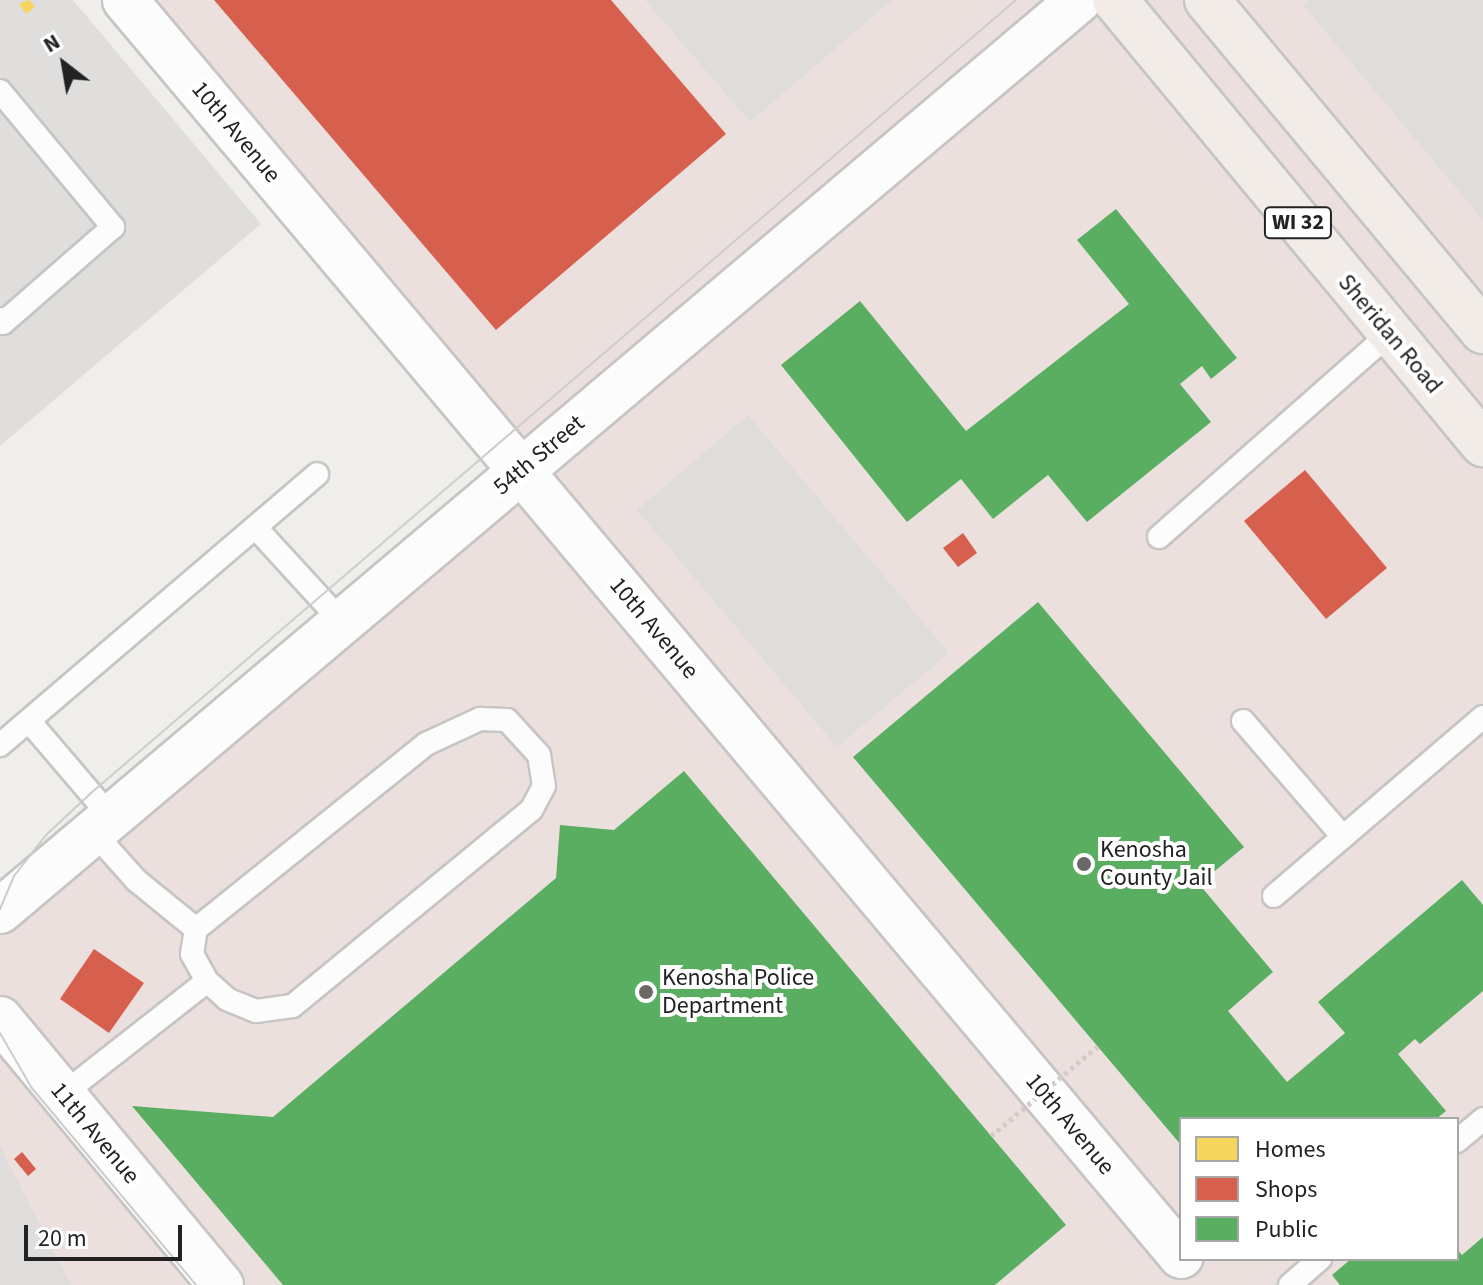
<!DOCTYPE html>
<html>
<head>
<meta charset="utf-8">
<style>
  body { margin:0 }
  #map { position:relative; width:1483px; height:1285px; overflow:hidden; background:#f0eeeb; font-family:"Source Sans 3",sans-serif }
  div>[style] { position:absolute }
  .residential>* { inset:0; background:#dfdedc }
  .commercial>* { inset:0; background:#ece0de }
  .parking>* { inset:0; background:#dedddc }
  .homes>* { inset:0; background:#f6d55c }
  .shops>* { inset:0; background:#d6604d }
  .public>* { inset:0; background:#5aae61 }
  .roads { filter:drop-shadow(2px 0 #c6c5c3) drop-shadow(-2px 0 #c6c5c3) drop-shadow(0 2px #c6c5c3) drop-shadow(0 -2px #c6c5c3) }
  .service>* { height:22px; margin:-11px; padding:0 11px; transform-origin:11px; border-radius:11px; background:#fdfcfc }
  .minor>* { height:44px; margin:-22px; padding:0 22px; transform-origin:22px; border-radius:22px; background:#fdfcfc }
  .primary>* { height:44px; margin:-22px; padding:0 22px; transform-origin:22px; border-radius:22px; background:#f1ece8 }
  .tram>* { height:2px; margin:-1px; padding:0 1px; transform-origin:1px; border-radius:1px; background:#ccc }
  .path-bridge>* { height:5px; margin-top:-2.5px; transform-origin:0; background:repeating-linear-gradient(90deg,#d7cbca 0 4px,transparent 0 8px) }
  .dots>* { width:22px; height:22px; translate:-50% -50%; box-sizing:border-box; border:4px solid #fff; border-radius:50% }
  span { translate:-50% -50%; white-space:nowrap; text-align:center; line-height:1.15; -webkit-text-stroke:8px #fff; paint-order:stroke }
  .shield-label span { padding:2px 6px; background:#fff; border:2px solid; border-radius:6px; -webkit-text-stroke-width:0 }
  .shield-label { font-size:22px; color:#222; font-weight:700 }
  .street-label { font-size:24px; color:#222 }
  .poi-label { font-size:24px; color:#222 }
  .left { translate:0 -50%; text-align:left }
  .legend { position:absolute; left:1179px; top:1117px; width:280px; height:144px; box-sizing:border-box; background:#fff; border:2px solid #a7a7a7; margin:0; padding:10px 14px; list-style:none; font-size:24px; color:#222 }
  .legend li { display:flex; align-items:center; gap:16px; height:40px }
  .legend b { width:40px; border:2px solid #a7a7a7 }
  .north { position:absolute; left:24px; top:24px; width:80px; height:80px; -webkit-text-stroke:6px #fff; paint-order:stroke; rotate:329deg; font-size:22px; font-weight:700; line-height:32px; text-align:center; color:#222 }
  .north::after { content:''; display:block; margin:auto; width:28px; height:36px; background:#222; clip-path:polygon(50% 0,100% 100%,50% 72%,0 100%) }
  .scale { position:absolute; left:24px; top:1225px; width:158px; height:36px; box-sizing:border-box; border:4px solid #222; border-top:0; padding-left:10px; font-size:24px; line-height:28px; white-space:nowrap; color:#222; -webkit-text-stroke:6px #fff; paint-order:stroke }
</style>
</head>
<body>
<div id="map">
  <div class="residential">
    <i style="clip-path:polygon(0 0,73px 0,261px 224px,0 446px)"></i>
  </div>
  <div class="commercial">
    <i style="clip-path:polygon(evenodd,125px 0,1483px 0,1483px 1285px,0 1285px,0 911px,521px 470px,125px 0,1181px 1119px,1457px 1119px,1457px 1259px,1181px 1259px,1181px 1119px)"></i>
  </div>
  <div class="parking">
    <i style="clip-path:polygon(645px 0,892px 0,750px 122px)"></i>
    <i style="clip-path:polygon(1309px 0,1483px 0,1483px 220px,1303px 5px)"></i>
    <i style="clip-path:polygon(748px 415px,949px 653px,837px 747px,637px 510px)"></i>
    <i style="clip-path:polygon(0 1146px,71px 1285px,0 1285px)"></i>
  </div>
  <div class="homes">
    <i style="clip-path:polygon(29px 0,35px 7px,26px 14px,19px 4px)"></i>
  </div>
  <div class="shops">
    <i style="clip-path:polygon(214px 0,611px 0,726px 134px,496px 330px)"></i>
    <i style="clip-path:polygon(1305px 470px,1387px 568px,1326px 619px,1244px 521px)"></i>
    <i style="clip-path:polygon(963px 533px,977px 553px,958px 567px,943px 548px)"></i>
    <i style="clip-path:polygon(94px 949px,144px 983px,109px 1033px,60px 999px)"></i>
    <i style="clip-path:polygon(22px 1152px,36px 1169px,28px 1176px,14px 1159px)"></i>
  </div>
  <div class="public">
    <i style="clip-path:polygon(1116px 209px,1237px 358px,1211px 379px,1202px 366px,1180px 384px,1211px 422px,1087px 522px,1048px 475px,993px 519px,961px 479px,907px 522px,781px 365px,860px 301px,966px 431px,1129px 304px,1077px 240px)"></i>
    <i style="clip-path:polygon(1038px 602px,1244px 847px,1199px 884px,1273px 972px,1228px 1011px,1287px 1082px,1345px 1033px,1318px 1002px,1462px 880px,1483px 905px,1483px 991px,1420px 1044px,1415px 1039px,1398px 1054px,1446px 1111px,1436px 1119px,1181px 1119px,1181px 1145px,853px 757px)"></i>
    <i style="clip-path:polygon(684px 771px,1066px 1225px,995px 1285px,283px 1285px,132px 1106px,273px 1117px,556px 878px,560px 825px,614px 830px)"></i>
    <i style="clip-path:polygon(1483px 1237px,1483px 1285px,1340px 1285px,1332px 1275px,1351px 1259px,1457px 1259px,1457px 1249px,1462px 1255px)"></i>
  </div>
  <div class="roads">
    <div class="service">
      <i style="left:0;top:91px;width:177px;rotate:50.3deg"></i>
      <i style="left:113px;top:227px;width:146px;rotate:138.9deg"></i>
      <i style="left:3px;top:323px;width:5px;rotate:-127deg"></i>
      <i style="left:256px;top:528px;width:127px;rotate:47.5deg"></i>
      <i style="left:1159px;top:537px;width:308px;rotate:-41.4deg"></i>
      <i style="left:480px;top:719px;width:27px;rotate:2deg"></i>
      <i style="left:507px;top:720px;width:47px;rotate:47.6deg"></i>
      <i style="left:539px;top:755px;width:31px;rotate:81deg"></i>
      <i style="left:544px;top:786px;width:27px;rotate:118deg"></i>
      <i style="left:531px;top:810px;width:309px;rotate:140.6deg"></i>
      <i style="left:292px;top:1006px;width:36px;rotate:172deg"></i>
      <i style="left:256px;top:1011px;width:31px;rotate:-158deg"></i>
      <i style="left:227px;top:999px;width:27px;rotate:-138deg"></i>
      <i style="left:207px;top:981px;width:31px;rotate:-119deg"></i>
      <i style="left:192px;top:954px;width:25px;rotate:-81deg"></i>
      <i style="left:196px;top:929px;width:295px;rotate:-38.8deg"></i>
      <i style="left:426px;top:744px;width:60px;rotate:-24.8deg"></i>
      <i style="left:29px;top:721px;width:126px;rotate:49.5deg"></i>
      <i style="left:1243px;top:721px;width:153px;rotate:49.2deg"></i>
      <i style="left:0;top:745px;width:417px;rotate:-40.5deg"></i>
      <i style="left:93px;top:832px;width:66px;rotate:48.1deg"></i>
      <i style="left:137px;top:881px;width:76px;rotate:39.1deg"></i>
      <i style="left:1274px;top:896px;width:275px;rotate:-40.6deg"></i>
      <i style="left:63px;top:1094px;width:183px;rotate:-38.1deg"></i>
      <i style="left:1457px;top:1141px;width:34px;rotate:-40deg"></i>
      <i style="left:1290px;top:1285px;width:40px;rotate:-41deg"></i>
    </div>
    <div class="minor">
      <i style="left:125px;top:0;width:1641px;rotate:49.94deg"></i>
      <i style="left:0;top:911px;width:1412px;rotate:-40.17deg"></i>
      <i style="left:0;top:1019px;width:346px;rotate:50.3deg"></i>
    </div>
    <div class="primary">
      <i style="left:1115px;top:0;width:577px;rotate:50.35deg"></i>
      <i style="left:1207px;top:0;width:431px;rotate:50.2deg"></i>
    </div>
  </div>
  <div class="tram">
    <i style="left:0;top:909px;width:36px;rotate:-67deg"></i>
    <i style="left:14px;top:876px;width:52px;rotate:-52deg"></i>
    <i style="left:46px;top:835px;width:62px;rotate:-43deg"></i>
    <i style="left:91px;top:793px;width:1218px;rotate:-40.61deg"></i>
    <i style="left:0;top:1033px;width:62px;rotate:60.1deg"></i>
    <i style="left:31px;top:1087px;width:258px;rotate:50.2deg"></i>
  </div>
  <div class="path-bridge">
    <i style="left:991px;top:1136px;width:140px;rotate:-40.1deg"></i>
  </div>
  <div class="dots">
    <i style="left:1084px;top:864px;background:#6a6968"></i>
    <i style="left:646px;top:992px;background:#6a6968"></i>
  </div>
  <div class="shield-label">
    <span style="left:1298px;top:223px">WI 32</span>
  </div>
  <div class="street-label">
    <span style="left:236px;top:132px;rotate:50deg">10th Avenue</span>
    <span style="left:1390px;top:334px;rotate:50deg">Sheridan Road</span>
    <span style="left:539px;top:455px;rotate:-40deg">54th Street</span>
    <span style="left:654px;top:628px;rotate:50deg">10th Avenue</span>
    <span style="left:1070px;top:1124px;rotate:50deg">10th Avenue</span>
    <span style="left:95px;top:1133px;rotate:50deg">11th Avenue</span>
  </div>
  <div class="poi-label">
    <span class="left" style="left:1100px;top:864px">Kenosha<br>County Jail</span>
    <span class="left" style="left:662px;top:992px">Kenosha Police<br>Department</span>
  </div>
  <ul class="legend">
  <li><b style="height:22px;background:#f6d55c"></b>Homes</li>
  <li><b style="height:22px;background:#d6604d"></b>Shops</li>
  <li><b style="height:22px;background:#5aae61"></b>Public</li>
  </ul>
  <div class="north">N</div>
  <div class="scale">20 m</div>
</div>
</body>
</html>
